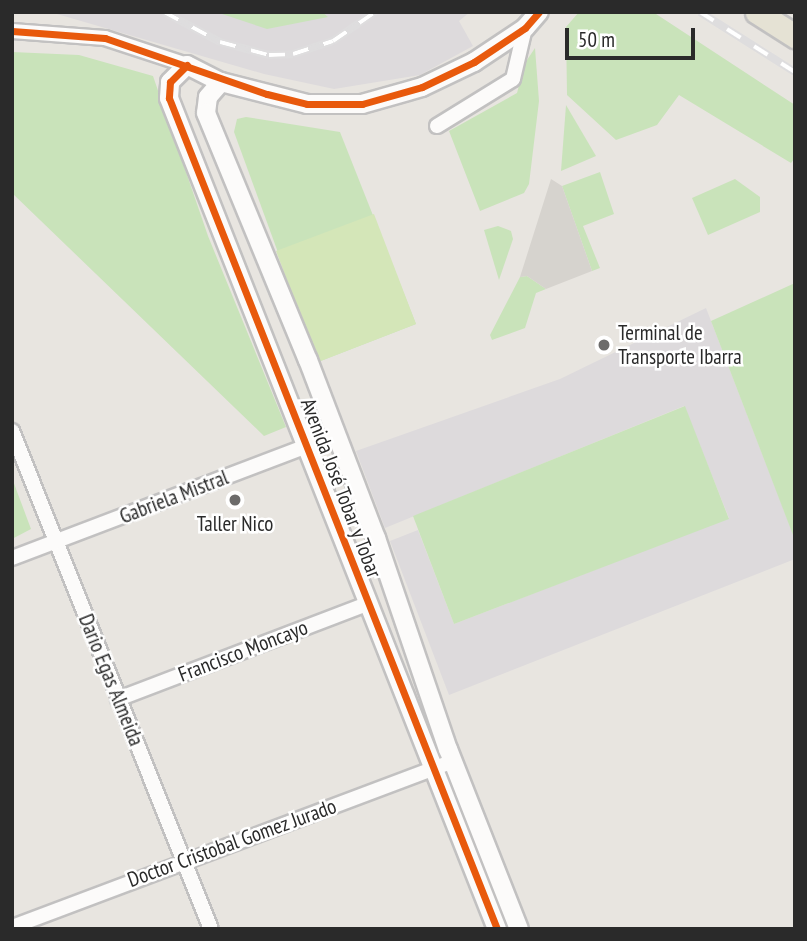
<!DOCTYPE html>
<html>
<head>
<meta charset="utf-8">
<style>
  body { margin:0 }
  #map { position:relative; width:807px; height:941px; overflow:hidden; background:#e8e5e0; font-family:"PT Sans Narrow",sans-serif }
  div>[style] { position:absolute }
  .industrial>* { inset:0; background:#dddadc }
  .green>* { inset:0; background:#c9e3ba }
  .pitch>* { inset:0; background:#d4e6b8 }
  .plaza>* { inset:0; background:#d6d3ce }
  .roads { filter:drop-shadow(2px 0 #c2c1c1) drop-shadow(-2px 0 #c2c1c1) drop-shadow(0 2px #c2c1c1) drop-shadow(0 -2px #c2c1c1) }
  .minor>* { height:14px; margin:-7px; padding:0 7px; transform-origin:7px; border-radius:7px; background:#fcfbfa }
  .tertiary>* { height:18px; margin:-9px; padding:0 9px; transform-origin:9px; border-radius:9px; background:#fcfbfa }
  .primary>* { height:23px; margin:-11.5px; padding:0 11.5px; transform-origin:11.5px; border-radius:11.5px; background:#e5e2d4 }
  .rail>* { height:8px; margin-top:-4px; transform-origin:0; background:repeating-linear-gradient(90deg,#fff 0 16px,#deddde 0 32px); box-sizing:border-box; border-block:2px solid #deddde }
  .cycleway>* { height:7px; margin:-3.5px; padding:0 3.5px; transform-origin:3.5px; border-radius:3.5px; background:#e8590c }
  .dots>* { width:19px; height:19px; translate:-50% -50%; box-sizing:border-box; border:4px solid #fff; border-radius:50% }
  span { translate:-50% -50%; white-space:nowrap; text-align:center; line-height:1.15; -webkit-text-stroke:5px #fff; paint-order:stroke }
  .poi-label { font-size:21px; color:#2a2a2a }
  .left { translate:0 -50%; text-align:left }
  .street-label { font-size:21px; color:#2a2a2a }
  .frame { position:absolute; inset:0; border:14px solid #2a2a2a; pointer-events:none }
  .scale { position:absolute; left:565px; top:28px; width:130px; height:32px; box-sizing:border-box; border:4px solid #2a2a2a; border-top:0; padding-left:9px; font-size:21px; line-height:24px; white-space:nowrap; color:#2a2a2a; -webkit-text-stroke:5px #fff; paint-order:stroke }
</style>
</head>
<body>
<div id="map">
  <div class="industrial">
    <i style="clip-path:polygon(50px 12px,470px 12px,459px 21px,473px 46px,420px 75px,334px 89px,264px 74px)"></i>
    <i style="clip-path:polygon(706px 308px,795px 539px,795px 559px,449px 695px,390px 541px,418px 530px,454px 624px,729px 518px,684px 406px,385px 528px,356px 451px,560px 379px)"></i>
  </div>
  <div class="green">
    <i style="clip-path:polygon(216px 12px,322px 12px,328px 17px,267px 29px)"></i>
    <i style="clip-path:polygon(579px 12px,653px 12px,795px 105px,795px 158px,791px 163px,679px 95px,657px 125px,616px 140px,567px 95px,566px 27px)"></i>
    <i style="clip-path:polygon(535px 48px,539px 101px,529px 184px,524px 193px,480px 211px,449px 131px,517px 93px,525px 63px)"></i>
    <i style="clip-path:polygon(12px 52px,79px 55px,153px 76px,208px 236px,286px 427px,264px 436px,12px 193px)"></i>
    <i style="clip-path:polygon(566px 105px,596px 156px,561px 171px)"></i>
    <i style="clip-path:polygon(246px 117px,340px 132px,416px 324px,318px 362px,234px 132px,237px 119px)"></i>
    <i style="clip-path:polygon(600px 172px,614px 214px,583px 226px,600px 268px,592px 271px,562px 186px)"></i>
    <i style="clip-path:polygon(735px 179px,760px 197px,760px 212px,708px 235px,692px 198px)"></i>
    <i style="clip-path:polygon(498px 226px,511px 231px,513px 239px,499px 280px,484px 230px)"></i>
    <i style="clip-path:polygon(527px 276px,546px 289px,536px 293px,525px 328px,492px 340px,490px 335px,520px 277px)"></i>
    <i style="clip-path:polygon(795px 283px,795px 534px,793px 535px,711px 321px)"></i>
    <i style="clip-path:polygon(685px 406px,729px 519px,454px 624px,413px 516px)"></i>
    <i style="clip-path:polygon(12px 478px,31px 529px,12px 539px)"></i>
  </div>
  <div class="pitch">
    <i style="clip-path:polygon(374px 214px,416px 324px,318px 362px,276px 251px)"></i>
  </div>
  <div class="plaza">
    <i style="clip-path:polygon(551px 179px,562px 186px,592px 271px,546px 289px,527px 276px,520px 277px)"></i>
  </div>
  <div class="roads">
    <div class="minor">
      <i style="left:12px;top:31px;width:93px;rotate:4.3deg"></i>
      <i style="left:105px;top:38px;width:86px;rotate:18.2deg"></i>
      <i style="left:437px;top:126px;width:89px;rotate:-31.7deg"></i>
      <i style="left:513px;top:79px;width:52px;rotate:-76.8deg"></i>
      <i style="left:12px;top:431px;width:536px;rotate:68.22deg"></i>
      <i style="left:12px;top:558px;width:346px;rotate:-20.8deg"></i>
      <i style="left:118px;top:699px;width:267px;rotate:-20.9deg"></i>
      <i style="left:12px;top:927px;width:471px;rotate:-20.6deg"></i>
    </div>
    <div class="tertiary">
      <i style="left:221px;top:82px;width:20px;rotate:131deg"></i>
      <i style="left:208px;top:97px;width:16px;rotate:97deg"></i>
      <i style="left:206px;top:113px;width:267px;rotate:67.6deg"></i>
      <i style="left:308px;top:360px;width:191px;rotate:69.1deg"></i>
      <i style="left:376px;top:538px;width:223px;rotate:71.2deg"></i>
      <i style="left:448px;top:749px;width:193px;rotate:68.5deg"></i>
      <i style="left:497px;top:929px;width:893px;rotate:-111.54deg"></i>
      <i style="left:169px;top:98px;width:16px;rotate:-86deg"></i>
      <i style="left:170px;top:82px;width:24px;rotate:-45deg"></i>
      <i style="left:187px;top:65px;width:38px;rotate:27deg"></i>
      <i style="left:221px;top:82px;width:89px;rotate:14.3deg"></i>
      <i style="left:307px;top:104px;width:55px"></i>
      <i style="left:362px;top:104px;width:62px;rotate:-15.8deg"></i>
      <i style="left:422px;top:87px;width:58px;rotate:-25.7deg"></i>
      <i style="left:474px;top:62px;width:61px;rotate:-33.7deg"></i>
      <i style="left:525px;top:28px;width:21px;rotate:-49deg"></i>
    </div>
    <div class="primary">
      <i style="left:757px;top:12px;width:45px;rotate:32.3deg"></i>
    </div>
  </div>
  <div class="rail">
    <i style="left:164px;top:12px;width:64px;rotate:28.2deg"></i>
    <i style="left:220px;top:42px;width:51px;rotate:14.9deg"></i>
    <i style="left:269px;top:55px;width:24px;rotate:-2deg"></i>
    <i style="left:293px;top:54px;width:42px;rotate:-18deg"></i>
    <i style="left:333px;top:41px;width:51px;rotate:-34.6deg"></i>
    <i style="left:700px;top:12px;width:112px;rotate:32.3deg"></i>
  </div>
  <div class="cycleway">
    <i style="left:12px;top:31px;width:93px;rotate:4.3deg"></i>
    <i style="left:105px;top:38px;width:171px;rotate:19.1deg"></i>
    <i style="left:267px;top:94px;width:41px;rotate:14deg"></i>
    <i style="left:307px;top:104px;width:55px"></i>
    <i style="left:362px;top:104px;width:62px;rotate:-15.8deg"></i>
    <i style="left:422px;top:87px;width:58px;rotate:-25.7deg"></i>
    <i style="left:474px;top:62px;width:61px;rotate:-33.7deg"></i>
    <i style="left:525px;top:28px;width:21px;rotate:-49deg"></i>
    <i style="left:187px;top:65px;width:24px;rotate:135deg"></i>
    <i style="left:170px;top:82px;width:16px;rotate:94deg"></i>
    <i style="left:169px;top:98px;width:893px;rotate:68.46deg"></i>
  </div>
  <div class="dots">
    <i style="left:604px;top:345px;background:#6c6b6a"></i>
    <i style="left:235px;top:500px;background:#6c6b6a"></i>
  </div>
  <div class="poi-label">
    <span class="left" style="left:618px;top:345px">Terminal de<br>Transporte Ibarra</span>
    <span style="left:235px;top:524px">Taller Nico</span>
  </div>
  <div class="street-label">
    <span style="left:341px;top:488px;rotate:69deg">Avenida José Tobar y Tobar</span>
    <span style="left:174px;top:497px;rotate:-21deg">Gabriela Mistral</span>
    <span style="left:243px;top:651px;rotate:-21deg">Francisco Moncayo</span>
    <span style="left:111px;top:680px;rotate:68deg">Dario Egas Almeida</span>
    <span style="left:232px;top:843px;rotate:-20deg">Doctor Cristobal Gomez Jurado</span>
  </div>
  <div class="frame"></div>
  <div class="scale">50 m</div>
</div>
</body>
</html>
